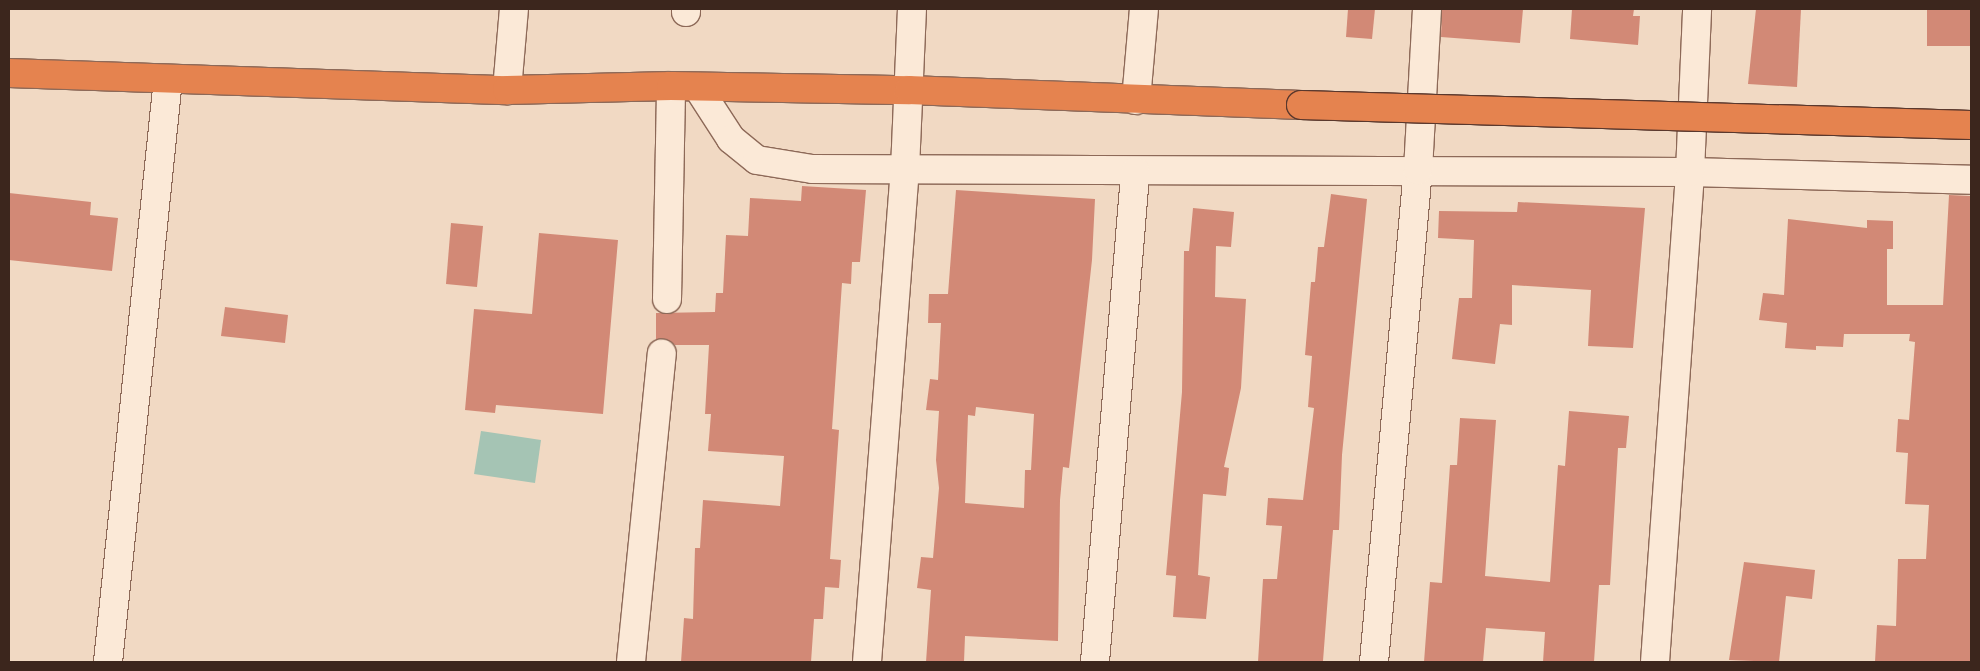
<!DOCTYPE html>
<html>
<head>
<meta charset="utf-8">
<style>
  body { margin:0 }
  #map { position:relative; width:1980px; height:671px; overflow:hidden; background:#f1d9c3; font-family:"Source Serif 4",serif }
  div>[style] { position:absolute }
  .water>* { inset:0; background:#a5c4b4 }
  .building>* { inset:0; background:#d28976 }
  .roads { filter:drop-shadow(1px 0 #8d6958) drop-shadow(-1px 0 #8d6958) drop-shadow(0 1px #8d6958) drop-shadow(0 -1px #8d6958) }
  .street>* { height:28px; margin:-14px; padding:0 14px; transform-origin:14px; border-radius:14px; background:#fbe9d7 }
  .secondary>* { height:28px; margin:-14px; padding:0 14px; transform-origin:14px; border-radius:14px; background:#fbe9d7 }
  .highway>* { height:28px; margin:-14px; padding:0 14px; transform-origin:14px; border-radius:14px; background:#e5834f }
  .bridges { filter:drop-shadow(1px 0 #5a382d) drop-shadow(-1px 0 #5a382d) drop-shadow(0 1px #5a382d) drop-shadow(0 -1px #5a382d) }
  .highway-bridge>* { height:28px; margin:-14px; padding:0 14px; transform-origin:14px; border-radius:14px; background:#e5834f }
  span { translate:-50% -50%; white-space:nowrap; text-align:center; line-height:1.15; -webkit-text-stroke:4px #f8e5d3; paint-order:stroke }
  .frame { position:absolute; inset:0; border:10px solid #3c261d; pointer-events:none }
</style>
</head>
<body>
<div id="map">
  <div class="water">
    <i style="clip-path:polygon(481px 431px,541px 440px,535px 483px,474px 474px)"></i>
  </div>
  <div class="building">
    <i style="clip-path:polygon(1348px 9px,1375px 9px,1372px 39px,1346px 37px)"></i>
    <i style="clip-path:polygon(1442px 9px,1523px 9px,1520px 43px,1441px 37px)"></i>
    <i style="clip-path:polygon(1572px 9px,1634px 9px,1633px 16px,1640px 16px,1638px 45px,1570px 39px)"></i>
    <i style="clip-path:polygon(1756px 9px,1801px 9px,1797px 87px,1748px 84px)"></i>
    <i style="clip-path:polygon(1927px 9px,1971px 9px,1971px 46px,1927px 46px)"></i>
    <i style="clip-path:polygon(802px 186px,866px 190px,860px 262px,852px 262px,851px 284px,842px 283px,832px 429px,839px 430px,830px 559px,841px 560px,839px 588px,825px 587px,823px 619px,814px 619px,811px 662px,681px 662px,684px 618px,693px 619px,695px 548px,700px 548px,703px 500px,780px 506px,784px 456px,708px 451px,711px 414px,705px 414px,709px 345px,675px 345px,664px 339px,656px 340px,656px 313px,715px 312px,716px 293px,723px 293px,726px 235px,748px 236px,750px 198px,801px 201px)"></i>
    <i style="clip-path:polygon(evenodd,956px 190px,1095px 199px,1092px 260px,1069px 468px,1063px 467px,1060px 500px,1058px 641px,965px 636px,964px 662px,926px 662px,931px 590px,917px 588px,921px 557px,933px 558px,939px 488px,936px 460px,939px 411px,926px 410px,930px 379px,938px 380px,941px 323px,928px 323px,929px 294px,948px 294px,956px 190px,976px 407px,1034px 414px,1031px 470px,1025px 470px,1024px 508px,965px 503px,968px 415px,975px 416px,976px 407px)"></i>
    <i style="clip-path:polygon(9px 193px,91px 202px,90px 215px,118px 218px,112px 271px,9px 260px)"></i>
    <i style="clip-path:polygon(1331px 194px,1367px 199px,1342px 455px,1339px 530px,1333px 530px,1323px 661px,1258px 662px,1263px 579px,1277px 579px,1282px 526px,1266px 525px,1268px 498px,1303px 500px,1314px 408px,1308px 407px,1312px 356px,1305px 355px,1311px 282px,1315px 282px,1318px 247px,1324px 247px)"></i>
    <i style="clip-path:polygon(1949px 195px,1971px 196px,1971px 662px,1875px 662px,1877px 625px,1896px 626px,1898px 559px,1926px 559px,1929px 505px,1905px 504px,1908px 453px,1896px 452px,1898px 419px,1909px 420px,1915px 342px,1909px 341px,1910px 334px,1844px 334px,1843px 347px,1816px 346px,1816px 350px,1785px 348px,1787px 323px,1759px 320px,1763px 293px,1784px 295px,1788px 219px,1867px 228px,1867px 220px,1893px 221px,1893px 249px,1887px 249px,1887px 305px,1943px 305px)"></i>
    <i style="clip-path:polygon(1518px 202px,1645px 208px,1633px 348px,1588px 346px,1591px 290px,1512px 285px,1512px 325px,1500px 324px,1495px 364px,1452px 359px,1459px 298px,1472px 298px,1474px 240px,1438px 238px,1439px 211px,1517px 212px)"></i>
    <i style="clip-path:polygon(1193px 208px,1234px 212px,1231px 247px,1216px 246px,1215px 297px,1246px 299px,1241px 388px,1224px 467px,1229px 468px,1226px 496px,1203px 494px,1198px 575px,1210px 577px,1206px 619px,1173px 617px,1176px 576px,1166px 575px,1182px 392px,1184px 251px,1189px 251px)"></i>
    <i style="clip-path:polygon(451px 223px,483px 226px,477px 287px,446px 284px)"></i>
    <i style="clip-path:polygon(539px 233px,618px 240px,603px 414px,496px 405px,495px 413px,465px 410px,474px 309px,532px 314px)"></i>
    <i style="clip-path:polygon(225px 307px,288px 315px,285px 343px,221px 336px)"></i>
    <i style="clip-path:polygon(1569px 411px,1629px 416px,1626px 448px,1618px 448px,1610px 585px,1599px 585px,1594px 662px,1543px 662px,1545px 632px,1486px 628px,1483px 662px,1424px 662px,1430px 582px,1442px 583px,1450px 465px,1457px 465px,1460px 418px,1496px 420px,1485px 576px,1550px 582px,1558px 465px,1565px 466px)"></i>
    <i style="clip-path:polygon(1744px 562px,1815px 570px,1812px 599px,1786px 596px,1779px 662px,1729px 660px)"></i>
  </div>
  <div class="roads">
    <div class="street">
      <i style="left:686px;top:12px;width:3px;rotate:-90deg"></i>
      <i style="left:698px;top:88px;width:61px;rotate:57.1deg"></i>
      <i style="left:731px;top:139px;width:33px;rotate:39deg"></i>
      <i style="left:757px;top:160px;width:56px;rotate:9.3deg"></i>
      <i style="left:812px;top:169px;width:878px;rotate:0.2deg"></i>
      <i style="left:1690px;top:172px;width:281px;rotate:1.6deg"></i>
      <i style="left:1136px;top:100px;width:91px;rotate:-85deg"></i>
      <i style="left:667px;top:299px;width:213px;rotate:-88.9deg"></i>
      <i style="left:108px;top:662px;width:586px;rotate:-84.12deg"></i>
      <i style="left:631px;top:662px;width:310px;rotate:-84.3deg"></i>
      <i style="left:867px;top:662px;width:494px;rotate:-85.6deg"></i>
      <i style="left:905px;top:169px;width:160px;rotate:-87.5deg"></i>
      <i style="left:1095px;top:662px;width:492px;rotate:-85.3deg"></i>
      <i style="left:1374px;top:662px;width:494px;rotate:-84.9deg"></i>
      <i style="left:1418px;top:170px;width:161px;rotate:-86.8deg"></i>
      <i style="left:1655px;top:662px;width:491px;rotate:-85.9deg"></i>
      <i style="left:1690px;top:172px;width:163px;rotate:-87.5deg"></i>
    </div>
    <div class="secondary">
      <i style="left:507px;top:90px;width:81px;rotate:-85.1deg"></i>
    </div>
    <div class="highway">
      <i style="left:9px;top:73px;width:498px;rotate:2deg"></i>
      <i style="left:507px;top:90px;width:164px;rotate:-1.4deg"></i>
      <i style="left:671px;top:86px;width:238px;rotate:1deg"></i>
      <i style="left:909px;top:90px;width:392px;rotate:2.2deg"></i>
    </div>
  </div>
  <div class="bridges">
    <div class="highway-bridge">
      <i style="left:1301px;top:105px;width:670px;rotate:1.71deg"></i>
    </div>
  </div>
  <div class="frame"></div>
</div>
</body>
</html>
